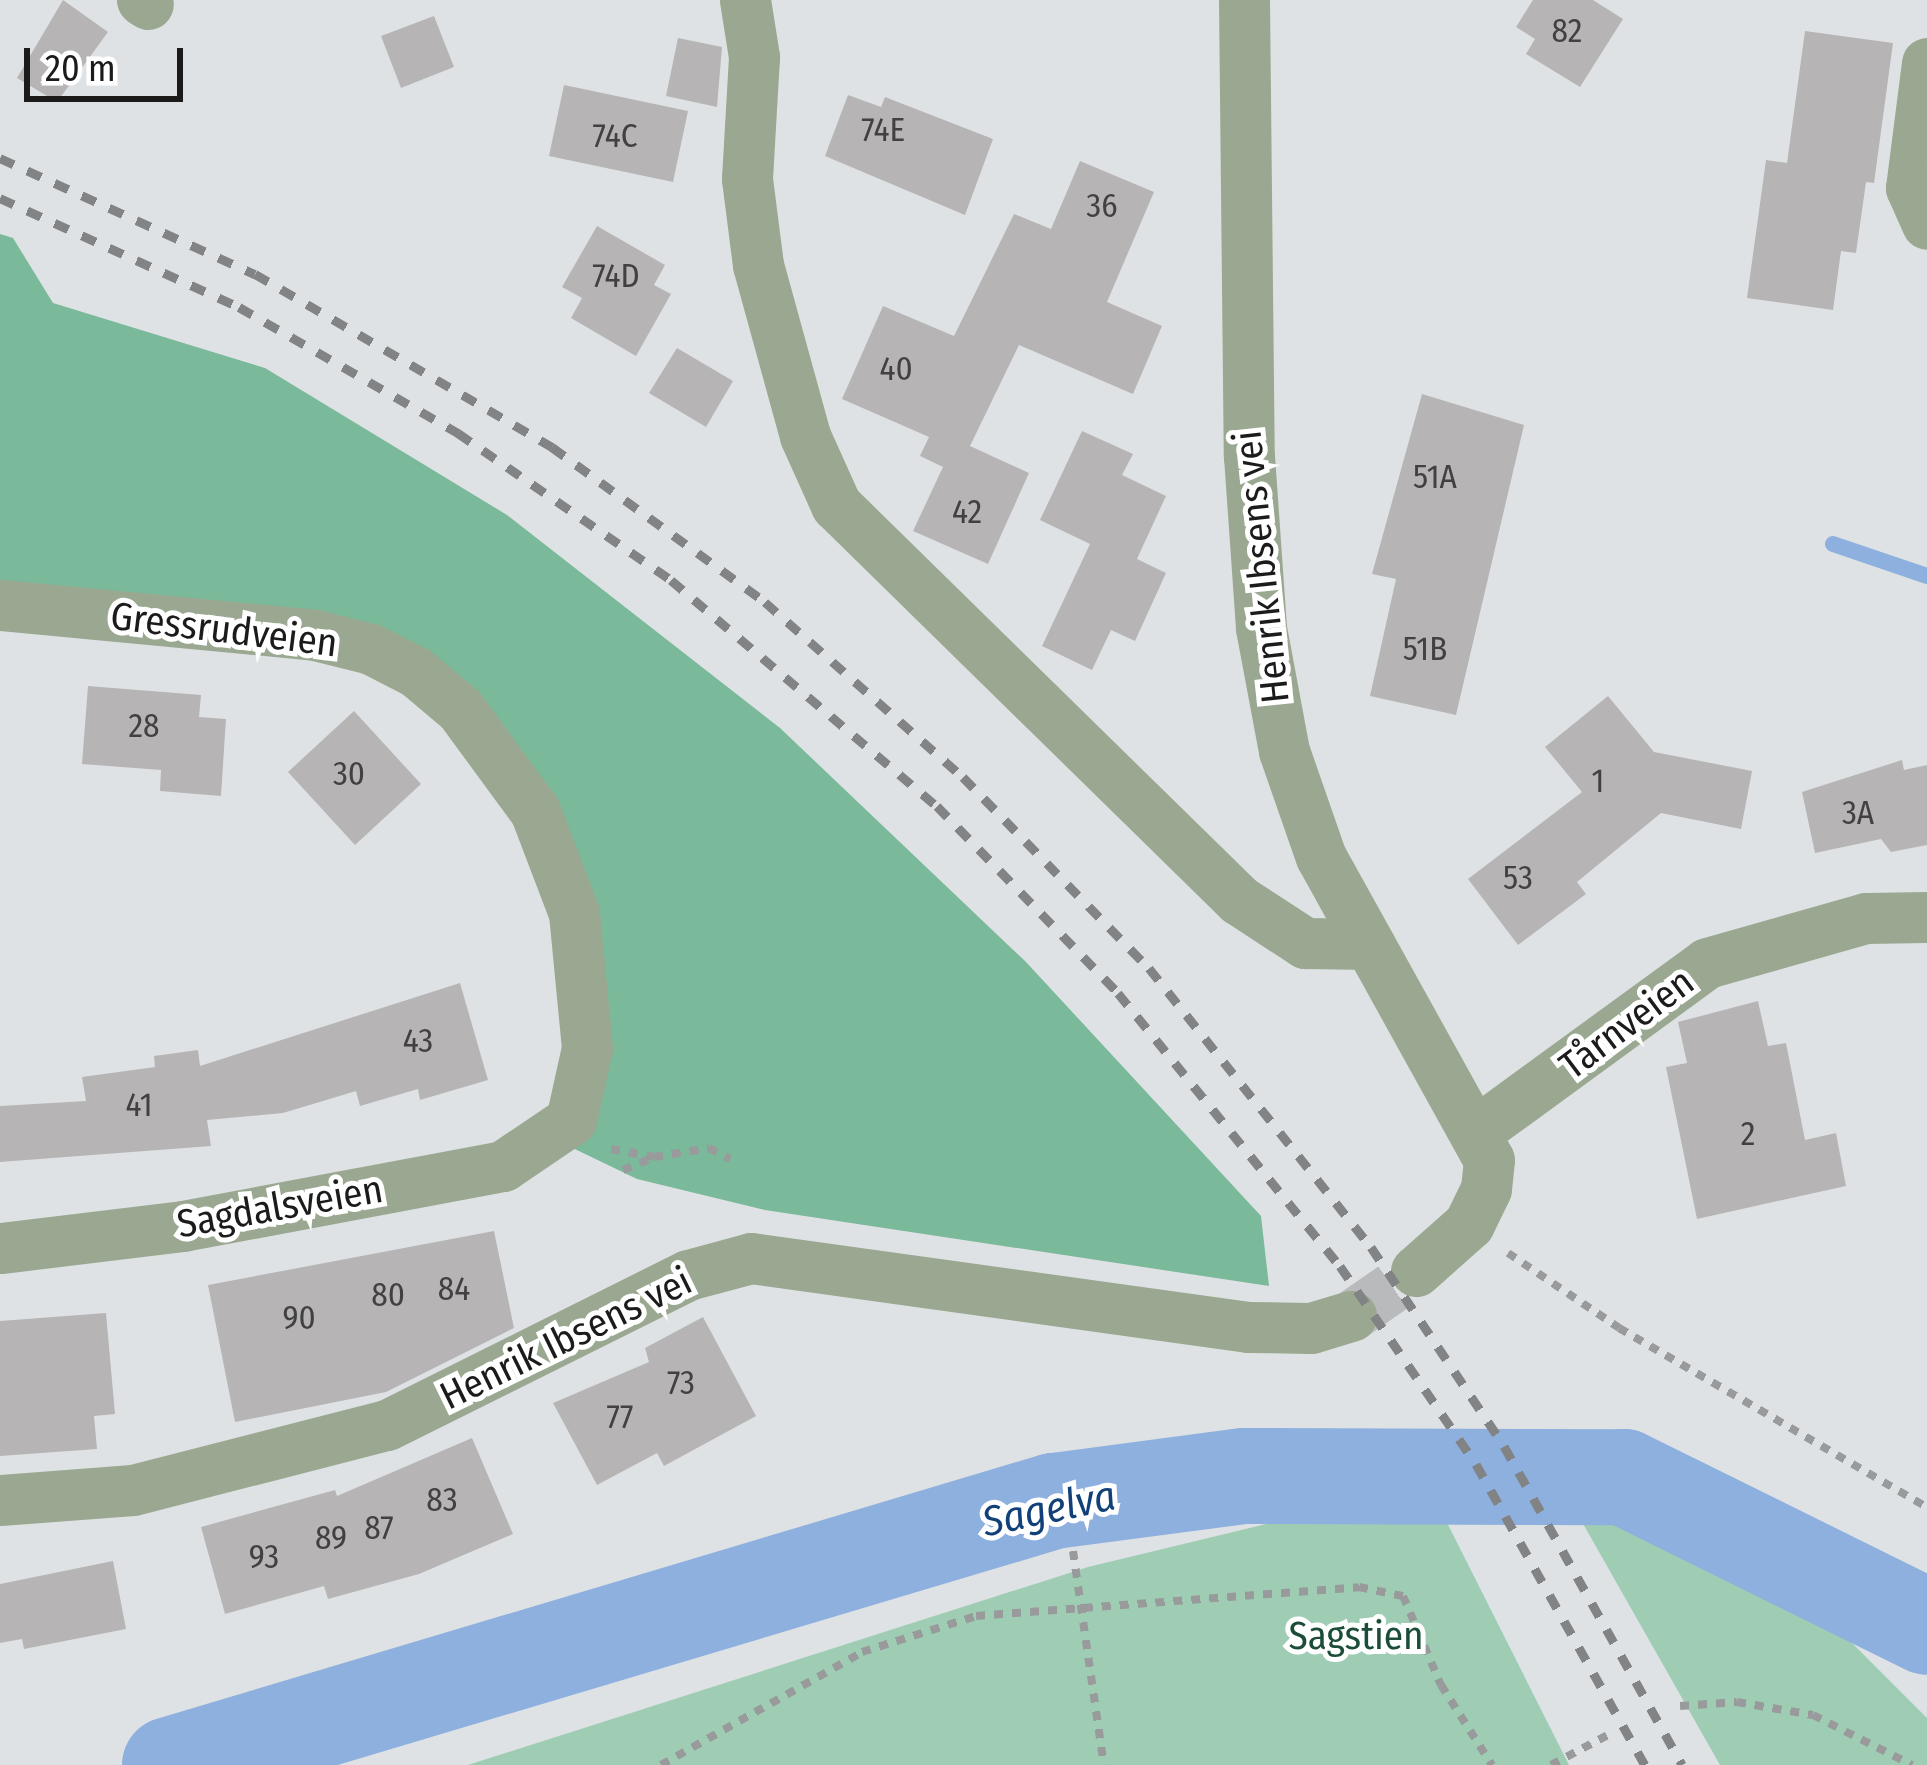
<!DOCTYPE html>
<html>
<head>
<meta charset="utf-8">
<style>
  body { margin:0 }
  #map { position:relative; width:1927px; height:1765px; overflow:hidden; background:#dfe2e4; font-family:"Fira Sans Condensed",sans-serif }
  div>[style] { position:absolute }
  .green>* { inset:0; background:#9ecdb4 }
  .forest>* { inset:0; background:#7ab99a }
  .stream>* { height:16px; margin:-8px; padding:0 8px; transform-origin:8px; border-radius:8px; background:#8db0df }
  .river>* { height:96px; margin:-48px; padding:0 48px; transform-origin:48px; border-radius:48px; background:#8db0df }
  .building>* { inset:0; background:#b7b4b5 }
  .minor-tunnel>* { height:51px; margin-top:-25.5px; transform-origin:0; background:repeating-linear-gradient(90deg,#b8babc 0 51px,transparent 0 77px) }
  .path>* { height:8px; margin-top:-4px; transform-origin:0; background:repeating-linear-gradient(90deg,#989a9b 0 9px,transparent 0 18px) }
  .minor>* { height:51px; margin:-25.5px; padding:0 25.5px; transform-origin:25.5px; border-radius:25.5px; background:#9ba891 }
  .rail>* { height:9px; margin-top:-4.5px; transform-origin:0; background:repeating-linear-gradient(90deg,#818384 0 15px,transparent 0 30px) }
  span { translate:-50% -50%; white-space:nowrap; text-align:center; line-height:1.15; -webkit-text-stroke:10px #fff; paint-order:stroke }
  .number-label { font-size:33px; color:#424142 }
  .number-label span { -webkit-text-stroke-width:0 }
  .street-label { font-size:39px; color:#1b1b1c }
  .park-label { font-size:39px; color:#1b4d38 }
  .water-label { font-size:42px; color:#12417a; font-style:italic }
  .scale { position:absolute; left:24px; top:48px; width:159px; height:54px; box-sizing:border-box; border:6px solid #1b1b1c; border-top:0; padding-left:15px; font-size:36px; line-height:42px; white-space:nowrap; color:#1b1b1c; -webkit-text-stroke:9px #fff; paint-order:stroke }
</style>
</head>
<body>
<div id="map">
  <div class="green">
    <i style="clip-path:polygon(1428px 1485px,1569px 1765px,468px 1765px,1088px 1567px)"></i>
    <i style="clip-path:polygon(1561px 1485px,1830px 1621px,1927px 1718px,1927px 1765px,1720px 1765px)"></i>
  </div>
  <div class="forest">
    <i style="clip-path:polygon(0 234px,13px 238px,53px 303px,265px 368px,507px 515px,780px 728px,1026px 962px,1261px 1216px,1269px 1286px,765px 1210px,637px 1179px,525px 1125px,583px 1081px,566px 887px,453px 711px,358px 657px,0 604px)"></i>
  </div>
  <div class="stream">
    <i style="left:1833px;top:544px;width:99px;rotate:18.8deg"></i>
  </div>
  <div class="river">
    <i style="left:170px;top:1765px;width:923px;rotate:-16.63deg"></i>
    <i style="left:1054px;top:1501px;width:192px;rotate:-7.5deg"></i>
    <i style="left:1244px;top:1476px;width:380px;rotate:0.2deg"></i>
    <i style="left:1624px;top:1477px;width:338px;rotate:26.3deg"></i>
  </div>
  <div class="building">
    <i style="clip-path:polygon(63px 0,108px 32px,57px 102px,17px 78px)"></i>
    <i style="clip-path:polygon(1533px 0,1593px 0,1623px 19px,1580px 87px,1526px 54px,1535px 39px,1516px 27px)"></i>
    <i style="clip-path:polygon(434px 16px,454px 67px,401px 88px,381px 36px)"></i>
    <i style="clip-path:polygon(1805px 31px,1893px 43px,1874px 183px,1866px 182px,1856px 253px,1841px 251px,1833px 310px,1747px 298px,1766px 160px,1787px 163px)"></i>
    <i style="clip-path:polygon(678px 38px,722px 47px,717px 107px,666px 96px)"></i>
    <i style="clip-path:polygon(564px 85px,688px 111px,673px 182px,549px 156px)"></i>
    <i style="clip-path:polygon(848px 95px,881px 107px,885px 97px,993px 139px,965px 215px,825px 156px)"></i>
    <i style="clip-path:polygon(1080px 161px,1154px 192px,1107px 302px,1162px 326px,1133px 394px,1019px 345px,970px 446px,1029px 473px,988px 564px,913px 531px,943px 467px,920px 456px,929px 437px,842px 399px,883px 306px,954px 336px,1014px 214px,1051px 229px)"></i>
    <i style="clip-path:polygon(597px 226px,665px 265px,654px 285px,671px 294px,636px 356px,571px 318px,582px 298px,562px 287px)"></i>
    <i style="clip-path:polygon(677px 348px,733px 381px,706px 427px,649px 393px)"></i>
    <i style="clip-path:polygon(1422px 394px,1524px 425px,1456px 715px,1370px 696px,1396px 579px,1372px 574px)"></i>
    <i style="clip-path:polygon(1082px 431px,1133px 454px,1122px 475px,1166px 496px,1137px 559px,1166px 573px,1135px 641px,1111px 630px,1092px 670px,1042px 646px,1090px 544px,1040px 520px)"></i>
    <i style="clip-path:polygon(88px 686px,201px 695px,199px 717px,226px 719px,221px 796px,160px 791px,161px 770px,82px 764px)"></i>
    <i style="clip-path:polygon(1608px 696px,1654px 752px,1752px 771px,1741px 829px,1661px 813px,1577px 882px,1586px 894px,1518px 945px,1468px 879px,1582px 792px,1545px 747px)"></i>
    <i style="clip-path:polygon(354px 711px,421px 784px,355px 845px,288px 772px)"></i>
    <i style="clip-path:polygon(1902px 760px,1904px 770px,1927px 765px,1927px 845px,1891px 852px,1881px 839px,1815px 853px,1802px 792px)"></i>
    <i style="clip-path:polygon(460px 983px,488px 1080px,420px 1100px,418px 1089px,360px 1106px,356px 1091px,283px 1113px,207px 1120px,211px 1146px,0 1162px,0 1106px,86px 1101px,82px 1077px,155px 1067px,154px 1056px,198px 1050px,200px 1066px)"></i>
    <i style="clip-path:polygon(1758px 1001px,1768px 1046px,1786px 1043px,1805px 1140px,1836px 1133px,1846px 1186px,1697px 1219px,1666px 1067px,1687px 1063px,1678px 1022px)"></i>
    <i style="clip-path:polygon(494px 1231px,514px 1328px,386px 1392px,235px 1422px,208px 1285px)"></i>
    <i style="clip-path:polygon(106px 1313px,115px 1414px,94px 1416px,97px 1449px,0 1456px,0 1321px)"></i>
    <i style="clip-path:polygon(703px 1317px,756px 1416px,664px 1466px,657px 1453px,597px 1485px,553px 1403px,649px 1362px,645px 1348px)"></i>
    <i style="clip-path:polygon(472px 1438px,513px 1534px,419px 1574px,328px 1599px,324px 1586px,225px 1614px,201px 1527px,335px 1490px,337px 1496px)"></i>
    <i style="clip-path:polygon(113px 1561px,126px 1629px,24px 1649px,22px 1639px,0 1643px,0 1584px)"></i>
  </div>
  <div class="minor-tunnel">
    <i style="left:1351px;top:1316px;width:79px;rotate:-34.7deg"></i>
  </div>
  <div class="path">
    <i style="left:611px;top:1149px;width:44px;rotate:10.5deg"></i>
    <i style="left:654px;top:1157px;width:56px;rotate:-9.3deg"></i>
    <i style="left:709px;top:1148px;width:24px;rotate:28deg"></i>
    <i style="left:623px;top:1170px;width:32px;rotate:-22deg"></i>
    <i style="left:1508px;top:1253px;width:134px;rotate:34deg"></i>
    <i style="left:1619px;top:1328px;width:356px;rotate:30.2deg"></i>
    <i style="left:1073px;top:1551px;width:216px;rotate:81.8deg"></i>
    <i style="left:1680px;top:1706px;width:57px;rotate:-4deg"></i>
    <i style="left:1737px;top:1702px;width:77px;rotate:9.7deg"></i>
    <i style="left:1813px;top:1715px;width:111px;rotate:26.8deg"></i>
    <i style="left:661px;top:1765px;width:231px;rotate:-29.3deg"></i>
    <i style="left:862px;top:1652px;width:120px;rotate:-17.5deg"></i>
    <i style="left:976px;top:1616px;width:384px;rotate:-4.3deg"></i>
    <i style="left:1359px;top:1587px;width:45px;rotate:11.6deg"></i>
    <i style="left:1403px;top:1596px;width:97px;rotate:66.9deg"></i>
    <i style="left:1441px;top:1685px;width:95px;rotate:57.5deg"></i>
    <i style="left:1551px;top:1765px;width:64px;rotate:-27.8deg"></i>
  </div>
  <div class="minor">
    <i style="left:142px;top:0;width:7px;rotate:34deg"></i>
    <i style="left:745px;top:0;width:58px;rotate:81deg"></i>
    <i style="left:754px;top:57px;width:122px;rotate:93.3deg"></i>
    <i style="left:747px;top:179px;width:87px;rotate:82.7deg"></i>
    <i style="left:758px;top:265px;width:177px;rotate:74.6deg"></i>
    <i style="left:805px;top:436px;width:76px;rotate:65.8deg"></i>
    <i style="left:836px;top:505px;width:564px;rotate:44.43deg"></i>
    <i style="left:1239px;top:900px;width:79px;rotate:33.1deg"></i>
    <i style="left:1305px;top:943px;width:64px;rotate:0.9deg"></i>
    <i style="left:1244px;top:0;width:456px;rotate:89.4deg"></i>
    <i style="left:1249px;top:456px;width:172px;rotate:86deg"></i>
    <i style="left:1261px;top:628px;width:125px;rotate:79.4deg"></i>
    <i style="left:1284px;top:751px;width:112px;rotate:70.8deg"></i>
    <i style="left:1321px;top:857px;width:346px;rotate:61deg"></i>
    <i style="left:1489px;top:1160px;width:29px;rotate:96deg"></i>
    <i style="left:1486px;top:1189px;width:39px;rotate:116deg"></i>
    <i style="left:1469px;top:1224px;width:71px;rotate:138.4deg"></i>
    <i style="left:1927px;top:63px;width:126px;rotate:97.3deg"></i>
    <i style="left:1911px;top:188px;width:39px;rotate:66deg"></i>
    <i style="left:0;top:605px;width:316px;rotate:5.4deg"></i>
    <i style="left:315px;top:635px;width:58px;rotate:14deg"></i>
    <i style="left:371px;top:649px;width:51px;rotate:27.1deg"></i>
    <i style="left:416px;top:672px;width:57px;rotate:40.1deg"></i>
    <i style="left:460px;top:709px;width:127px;rotate:53.7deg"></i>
    <i style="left:535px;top:811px;width:109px;rotate:69.1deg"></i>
    <i style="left:574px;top:913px;width:136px;rotate:84.5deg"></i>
    <i style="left:587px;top:1048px;width:74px;rotate:102.5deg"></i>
    <i style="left:571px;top:1120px;width:82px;rotate:145.9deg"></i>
    <i style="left:503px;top:1166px;width:326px;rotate:169.4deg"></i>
    <i style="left:183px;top:1226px;width:184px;rotate:173.1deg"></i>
    <i style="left:1478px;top:1130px;width:283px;rotate:-36.1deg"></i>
    <i style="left:1707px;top:963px;width:165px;rotate:-15.8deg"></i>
    <i style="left:1866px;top:918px;width:61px;rotate:-0.9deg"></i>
    <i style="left:0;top:1500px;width:133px;rotate:-4.3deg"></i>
    <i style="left:133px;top:1490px;width:262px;rotate:-14.4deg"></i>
    <i style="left:387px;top:1425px;width:336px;rotate:-26.5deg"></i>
    <i style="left:688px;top:1275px;width:65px;rotate:-15.1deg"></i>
    <i style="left:751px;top:1258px;width:502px;rotate:7.9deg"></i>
    <i style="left:1248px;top:1327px;width:63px;rotate:0.9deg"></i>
    <i style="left:1311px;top:1328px;width:42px;rotate:-16.7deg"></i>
  </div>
  <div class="rail">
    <i style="left:0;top:158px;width:280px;rotate:24.5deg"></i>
    <i style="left:255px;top:274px;width:344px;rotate:30.2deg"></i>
    <i style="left:552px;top:447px;width:263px;rotate:36deg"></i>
    <i style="left:765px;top:602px;width:264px;rotate:41.5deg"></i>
    <i style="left:963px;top:777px;width:267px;rotate:45.8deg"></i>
    <i style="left:1149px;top:968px;width:357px;rotate:51.5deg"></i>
    <i style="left:1371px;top:1247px;width:239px;rotate:56.2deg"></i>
    <i style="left:1504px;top:1446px;width:365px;rotate:60.8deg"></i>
    <i style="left:0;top:198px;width:263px;rotate:24.5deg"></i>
    <i style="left:239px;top:307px;width:253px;rotate:29.9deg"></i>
    <i style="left:458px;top:433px;width:259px;rotate:34.6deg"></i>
    <i style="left:671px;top:580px;width:349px;rotate:40.4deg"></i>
    <i style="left:937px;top:806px;width:260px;rotate:45.9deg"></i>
    <i style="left:1118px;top:993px;width:352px;rotate:50.9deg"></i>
    <i style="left:1340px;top:1266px;width:240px;rotate:55.5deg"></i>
    <i style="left:1476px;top:1464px;width:345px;rotate:60.7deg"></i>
  </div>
  <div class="number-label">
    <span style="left:1567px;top:32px">82</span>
    <span style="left:883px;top:131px">74E</span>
    <span style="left:615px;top:137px">74C</span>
    <span style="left:1102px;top:207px">36</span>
    <span style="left:616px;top:277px">74D</span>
    <span style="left:896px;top:370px">40</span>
    <span style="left:1435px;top:478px">51A</span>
    <span style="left:967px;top:513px">42</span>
    <span style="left:1425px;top:650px">51B</span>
    <span style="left:144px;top:727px">28</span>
    <span style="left:349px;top:775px">30</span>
    <span style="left:1598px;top:782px">1</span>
    <span style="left:1858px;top:814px">3A</span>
    <span style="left:1518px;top:879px">53</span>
    <span style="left:418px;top:1042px">43</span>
    <span style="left:139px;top:1106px">41</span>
    <span style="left:1748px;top:1135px">2</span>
    <span style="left:454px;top:1290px">84</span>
    <span style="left:388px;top:1296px">80</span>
    <span style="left:299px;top:1319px">90</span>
    <span style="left:681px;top:1384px">73</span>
    <span style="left:620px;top:1418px">77</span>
    <span style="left:442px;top:1501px">83</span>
    <span style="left:379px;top:1529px">87</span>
    <span style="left:331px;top:1539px">89</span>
    <span style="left:264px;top:1558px">93</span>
  </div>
  <div class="street-label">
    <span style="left:1262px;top:567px;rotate:-96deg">Henrik Ibsens vei</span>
    <span style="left:224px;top:630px;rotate:7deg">Gressrudveien</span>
    <span style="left:1627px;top:1024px;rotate:-37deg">Tårnveien</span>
    <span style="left:280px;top:1207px;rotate:-10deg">Sagdalsveien</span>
    <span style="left:566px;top:1339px;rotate:-26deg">Henrik Ibsens vei</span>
  </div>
  <div class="park-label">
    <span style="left:1356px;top:1636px">Sagstien</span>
  </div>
  <div class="water-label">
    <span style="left:1049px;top:1509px;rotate:-12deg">Sagelva</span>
  </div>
  <div class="scale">20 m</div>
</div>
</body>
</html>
